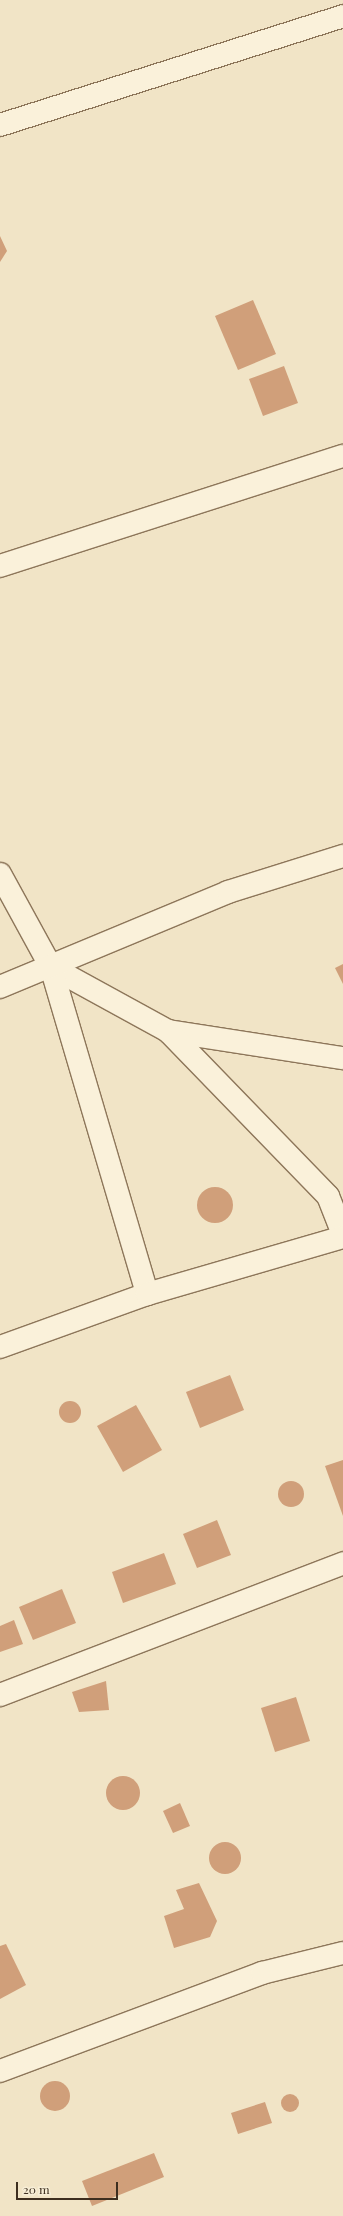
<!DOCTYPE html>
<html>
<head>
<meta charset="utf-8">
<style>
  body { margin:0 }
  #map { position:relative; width:343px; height:2216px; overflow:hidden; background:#f1e4c6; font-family:"Playfair Display",serif }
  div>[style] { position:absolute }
  .building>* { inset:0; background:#d09f7a }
  .round { border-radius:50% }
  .roads { filter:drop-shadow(1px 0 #8d765a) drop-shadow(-1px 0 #8d765a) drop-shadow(0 1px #8d765a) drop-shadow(0 -1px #8d765a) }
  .minor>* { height:22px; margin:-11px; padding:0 11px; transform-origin:11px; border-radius:11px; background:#faf1da }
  span { translate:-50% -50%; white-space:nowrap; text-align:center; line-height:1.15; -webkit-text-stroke:3px #f7eed6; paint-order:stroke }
  .scale { position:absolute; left:16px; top:2182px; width:102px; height:18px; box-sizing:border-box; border:2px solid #3d2e1f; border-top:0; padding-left:5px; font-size:12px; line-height:14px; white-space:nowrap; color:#3d2e1f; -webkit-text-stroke:3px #f7eed6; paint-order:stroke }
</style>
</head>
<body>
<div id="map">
  <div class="building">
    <i style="clip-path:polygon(0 236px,7px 251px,0 262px)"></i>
    <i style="clip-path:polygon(253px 300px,276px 354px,238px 370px,215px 316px)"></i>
    <i style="clip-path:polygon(284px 366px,298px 403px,263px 416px,249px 379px)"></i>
    <i style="clip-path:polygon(343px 964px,343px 984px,335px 968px)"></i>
    <i class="round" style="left:197px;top:1187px;width:36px;height:36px"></i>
    <i style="clip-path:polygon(230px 1375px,244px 1410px,200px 1428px,186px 1392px)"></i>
    <i class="round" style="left:59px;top:1401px;width:22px;height:22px"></i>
    <i style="clip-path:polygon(136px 1405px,162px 1450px,123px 1472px,97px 1426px)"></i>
    <i style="clip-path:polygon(343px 1460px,343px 1516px,325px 1466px)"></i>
    <i class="round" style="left:278px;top:1481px;width:26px;height:26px"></i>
    <i style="clip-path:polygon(217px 1520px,231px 1555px,197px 1568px,183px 1534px)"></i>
    <i style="clip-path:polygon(164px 1553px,176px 1584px,123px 1603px,112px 1572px)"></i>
    <i style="clip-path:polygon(62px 1589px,76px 1623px,33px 1640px,19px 1607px)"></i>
    <i style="clip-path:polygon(14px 1620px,23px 1644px,0 1652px,0 1626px)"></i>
    <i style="clip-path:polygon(106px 1681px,109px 1710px,79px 1712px,72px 1692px)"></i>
    <i style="clip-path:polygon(296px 1697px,310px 1741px,275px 1752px,261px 1708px)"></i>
    <i class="round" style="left:106px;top:1776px;width:34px;height:34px"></i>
    <i style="clip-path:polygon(180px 1803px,190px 1826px,173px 1833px,163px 1811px)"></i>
    <i class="round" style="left:209px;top:1842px;width:32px;height:32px"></i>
    <i style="clip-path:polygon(199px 1883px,217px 1921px,210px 1937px,174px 1948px,164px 1916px,184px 1909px,176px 1890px)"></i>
    <i style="clip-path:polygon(6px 1944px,26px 1985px,0 1999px,0 1946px)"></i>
    <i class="round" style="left:40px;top:2081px;width:30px;height:30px"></i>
    <i class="round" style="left:281px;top:2094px;width:18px;height:18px"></i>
    <i style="clip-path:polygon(265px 2102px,272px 2123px,238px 2134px,231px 2113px)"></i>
    <i style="clip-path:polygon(154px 2153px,164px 2177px,92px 2206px,82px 2181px)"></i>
  </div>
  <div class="roads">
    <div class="minor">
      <i style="left:0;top:125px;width:360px;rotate:-17.6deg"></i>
      <i style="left:0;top:566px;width:360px;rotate:-17.8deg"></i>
      <i style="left:0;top:874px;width:106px;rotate:61.3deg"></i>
      <i style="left:51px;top:967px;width:133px;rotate:28.7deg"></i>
      <i style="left:168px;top:1031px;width:177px;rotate:8.8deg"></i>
      <i style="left:51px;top:967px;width:341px;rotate:73.6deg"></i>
      <i style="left:0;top:987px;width:247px;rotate:-22.6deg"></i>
      <i style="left:228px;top:892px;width:121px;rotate:-17.4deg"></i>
      <i style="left:168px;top:1031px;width:230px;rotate:45.9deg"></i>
      <i style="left:328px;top:1196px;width:41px;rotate:68.5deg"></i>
      <i style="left:0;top:1347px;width:156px;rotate:-19.8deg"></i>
      <i style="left:147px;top:1294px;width:204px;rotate:-16.2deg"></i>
      <i style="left:0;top:1695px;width:368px;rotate:-21deg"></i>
      <i style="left:0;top:2071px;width:280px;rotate:-20.5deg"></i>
      <i style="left:262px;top:1973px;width:83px;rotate:-13.9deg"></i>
    </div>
  </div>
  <div class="scale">20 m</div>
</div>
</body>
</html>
